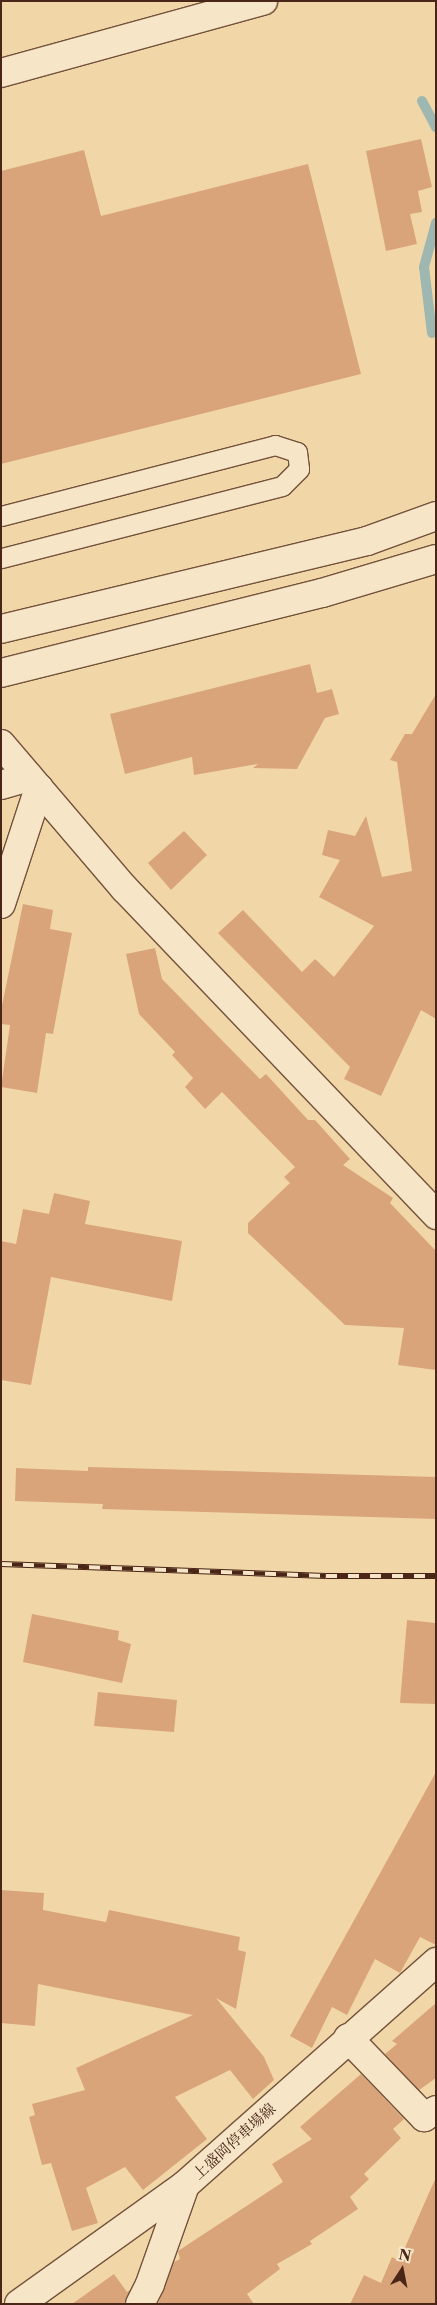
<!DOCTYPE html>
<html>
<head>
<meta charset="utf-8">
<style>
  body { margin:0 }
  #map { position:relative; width:437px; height:2305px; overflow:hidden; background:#f1d7a7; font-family:"Libre Caslon Text","Noto Serif JP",serif }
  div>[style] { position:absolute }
  .stream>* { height:10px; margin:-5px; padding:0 5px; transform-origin:5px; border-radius:5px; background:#9eb7b1 }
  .building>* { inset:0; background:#daa47b }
  .roads { filter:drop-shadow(1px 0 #73523c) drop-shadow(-1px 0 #73523c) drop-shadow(0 1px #73523c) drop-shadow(0 -1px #73523c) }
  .service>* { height:19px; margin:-9.5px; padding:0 9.5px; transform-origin:9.5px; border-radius:9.5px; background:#f6e5c6 }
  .minor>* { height:28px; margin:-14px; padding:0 14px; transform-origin:14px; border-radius:14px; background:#f6e5c6 }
  .tertiary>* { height:28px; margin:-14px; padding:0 14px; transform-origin:14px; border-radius:14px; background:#f6e5c6 }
  .secondary>* { height:28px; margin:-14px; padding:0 14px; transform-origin:14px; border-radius:14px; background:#f6e5c6 }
  .rail>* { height:5.5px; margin-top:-2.75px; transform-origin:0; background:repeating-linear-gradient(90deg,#f6e5c6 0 11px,#492618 0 22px); box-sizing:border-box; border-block:1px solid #492618 }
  span { translate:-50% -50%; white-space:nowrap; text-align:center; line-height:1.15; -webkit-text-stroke:4px #f6e5c6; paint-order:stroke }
  .street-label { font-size:15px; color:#492618 }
  .frame { position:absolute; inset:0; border:2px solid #492618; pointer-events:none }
  .north { position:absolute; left:377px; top:2245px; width:50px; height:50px; -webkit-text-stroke:4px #f6e5c6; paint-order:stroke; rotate:11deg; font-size:14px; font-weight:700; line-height:20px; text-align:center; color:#492618 }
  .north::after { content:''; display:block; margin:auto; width:18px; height:22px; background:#492618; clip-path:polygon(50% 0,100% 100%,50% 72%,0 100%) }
</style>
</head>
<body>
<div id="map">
  <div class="stream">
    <i style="left:422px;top:101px;width:30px;rotate:62deg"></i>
    <i style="left:432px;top:333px;width:66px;rotate:-96.9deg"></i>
    <i style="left:424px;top:267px;width:46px;rotate:-74.7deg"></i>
  </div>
  <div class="building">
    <i style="clip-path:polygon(421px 139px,432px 187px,418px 191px,422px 212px,410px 214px,417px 244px,386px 251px,366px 151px)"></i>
    <i style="clip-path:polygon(84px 150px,101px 216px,308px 164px,361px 374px,1px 464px,1px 171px)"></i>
    <i style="clip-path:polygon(310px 664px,317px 693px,332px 689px,339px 714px,325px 718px,297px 769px,253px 768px,258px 764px,194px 775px,192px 757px,125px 774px,110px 714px)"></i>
    <i style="clip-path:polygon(436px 694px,436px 1019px,421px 1010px,381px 1096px,344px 1079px,350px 1067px,218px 933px,243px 910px,302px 972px,315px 959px,334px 977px,374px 926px,319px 897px,340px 860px,322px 855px,328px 830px,355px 836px,366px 816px,382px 877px,412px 871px,397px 762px,390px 760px,405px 734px,412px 734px)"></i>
    <i style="clip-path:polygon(184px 831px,207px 855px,171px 890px,148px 863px)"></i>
    <i style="clip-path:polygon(23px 904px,53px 910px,50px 929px,72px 933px,53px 1034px,46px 1033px,37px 1093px,1px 1087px,10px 1025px,1px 1024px,1px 1010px)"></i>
    <i style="clip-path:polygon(155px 948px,162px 979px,260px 1079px,266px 1074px,308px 1120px,315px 1120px,350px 1159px,343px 1165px,393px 1198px,390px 1203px,436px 1251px,436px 1370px,398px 1365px,404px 1328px,345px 1325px,248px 1233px,248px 1223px,290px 1183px,284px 1177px,295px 1167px,222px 1092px,205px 1109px,185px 1087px,193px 1078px,172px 1055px,175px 1052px,139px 1014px,126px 954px)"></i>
    <i style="clip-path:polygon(54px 1193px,90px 1201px,85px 1224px,182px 1241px,172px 1301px,51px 1277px,31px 1385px,1px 1380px,1px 1241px,16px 1244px,23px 1209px,49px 1214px)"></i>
    <i style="clip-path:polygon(88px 1467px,436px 1477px,436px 1519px,102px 1509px,103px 1504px,15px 1501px,16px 1468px,88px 1471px)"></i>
    <i style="clip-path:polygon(32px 1614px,119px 1631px,118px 1640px,131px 1644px,122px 1683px,23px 1662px)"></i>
    <i style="clip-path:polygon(407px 1620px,436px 1623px,436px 1704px,400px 1703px)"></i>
    <i style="clip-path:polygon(98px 1692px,177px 1700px,174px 1732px,94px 1726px)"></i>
    <i style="clip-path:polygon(436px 1772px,436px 1945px,420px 1937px,400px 1973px,375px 1959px,347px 2015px,332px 2007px,312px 2048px,290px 2036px)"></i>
    <i style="clip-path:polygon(1px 1890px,44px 1893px,43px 1910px,106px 1922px,109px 1910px,240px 1937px,238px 1950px,246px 1952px,236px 2009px,216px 1998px,264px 2057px,274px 2080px,253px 2099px,230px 2070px,175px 2097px,207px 2139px,143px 2190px,125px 2167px,86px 2188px,98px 2223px,72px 2231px,51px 2163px,42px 2165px,29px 2117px,35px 2115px,32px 2104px,85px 2090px,76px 2068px,193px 2015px,38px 1984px,35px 2026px,1px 2023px)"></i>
    <i style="clip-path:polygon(436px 2003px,436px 2078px,419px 2090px,385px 2054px,397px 2044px,392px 2041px)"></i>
    <i style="clip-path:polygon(361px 2074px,404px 2119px,393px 2129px,401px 2138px,364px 2174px,369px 2179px,350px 2197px,358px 2209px,310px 2241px,312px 2244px,277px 2264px,280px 2269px,247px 2294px,254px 2304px,158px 2304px,174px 2262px,180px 2259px,178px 2251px,283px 2182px,272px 2164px,312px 2139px,300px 2127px)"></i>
    <i style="clip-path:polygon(436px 2177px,436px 2304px,350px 2304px,364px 2275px,381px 2283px,392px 2257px,399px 2261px)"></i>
    <i style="clip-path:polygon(114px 2274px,127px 2292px,130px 2290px,125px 2304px,72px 2304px)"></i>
  </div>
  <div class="roads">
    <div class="service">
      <i style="left:1px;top:516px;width:283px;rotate:-14.5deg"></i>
      <i style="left:275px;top:445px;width:23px;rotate:18deg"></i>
      <i style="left:297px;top:452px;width:17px;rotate:83deg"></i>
      <i style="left:299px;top:469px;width:24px;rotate:135deg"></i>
      <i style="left:282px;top:486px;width:290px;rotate:165.6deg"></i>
    </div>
    <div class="minor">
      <i style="left:1px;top:73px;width:272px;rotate:-15.4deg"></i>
      <i style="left:1px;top:744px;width:191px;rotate:49.5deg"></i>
      <i style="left:125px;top:889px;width:451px;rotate:46.3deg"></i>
      <i style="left:1px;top:785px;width:29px;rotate:-16deg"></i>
      <i style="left:1px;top:904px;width:122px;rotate:-71.9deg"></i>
      <i style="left:348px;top:2038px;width:110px;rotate:46.1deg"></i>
      <i style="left:424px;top:2117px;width:14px;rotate:-30deg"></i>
      <i style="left:140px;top:2304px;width:22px;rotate:-63deg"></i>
      <i style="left:150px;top:2284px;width:105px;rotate:-70.5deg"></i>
    </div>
    <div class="tertiary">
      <i style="left:1px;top:629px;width:376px;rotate:-13.5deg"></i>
      <i style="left:367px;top:541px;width:73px;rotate:-19.9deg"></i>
      <i style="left:1px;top:673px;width:331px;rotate:-14deg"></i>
      <i style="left:322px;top:593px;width:119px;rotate:-16.6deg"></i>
    </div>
    <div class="secondary">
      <i style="left:19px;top:2304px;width:204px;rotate:-35.6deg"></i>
      <i style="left:185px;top:2185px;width:336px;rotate:-41.6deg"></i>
    </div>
  </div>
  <div class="rail">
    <i style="left:1px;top:1564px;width:325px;rotate:2.1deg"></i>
    <i style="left:326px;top:1576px;width:110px"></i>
  </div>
  <div class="street-label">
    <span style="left:234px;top:2141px;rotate:-42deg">上盛岡停車場線</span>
  </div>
  <div class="frame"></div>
  <div class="north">N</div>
</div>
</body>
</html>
